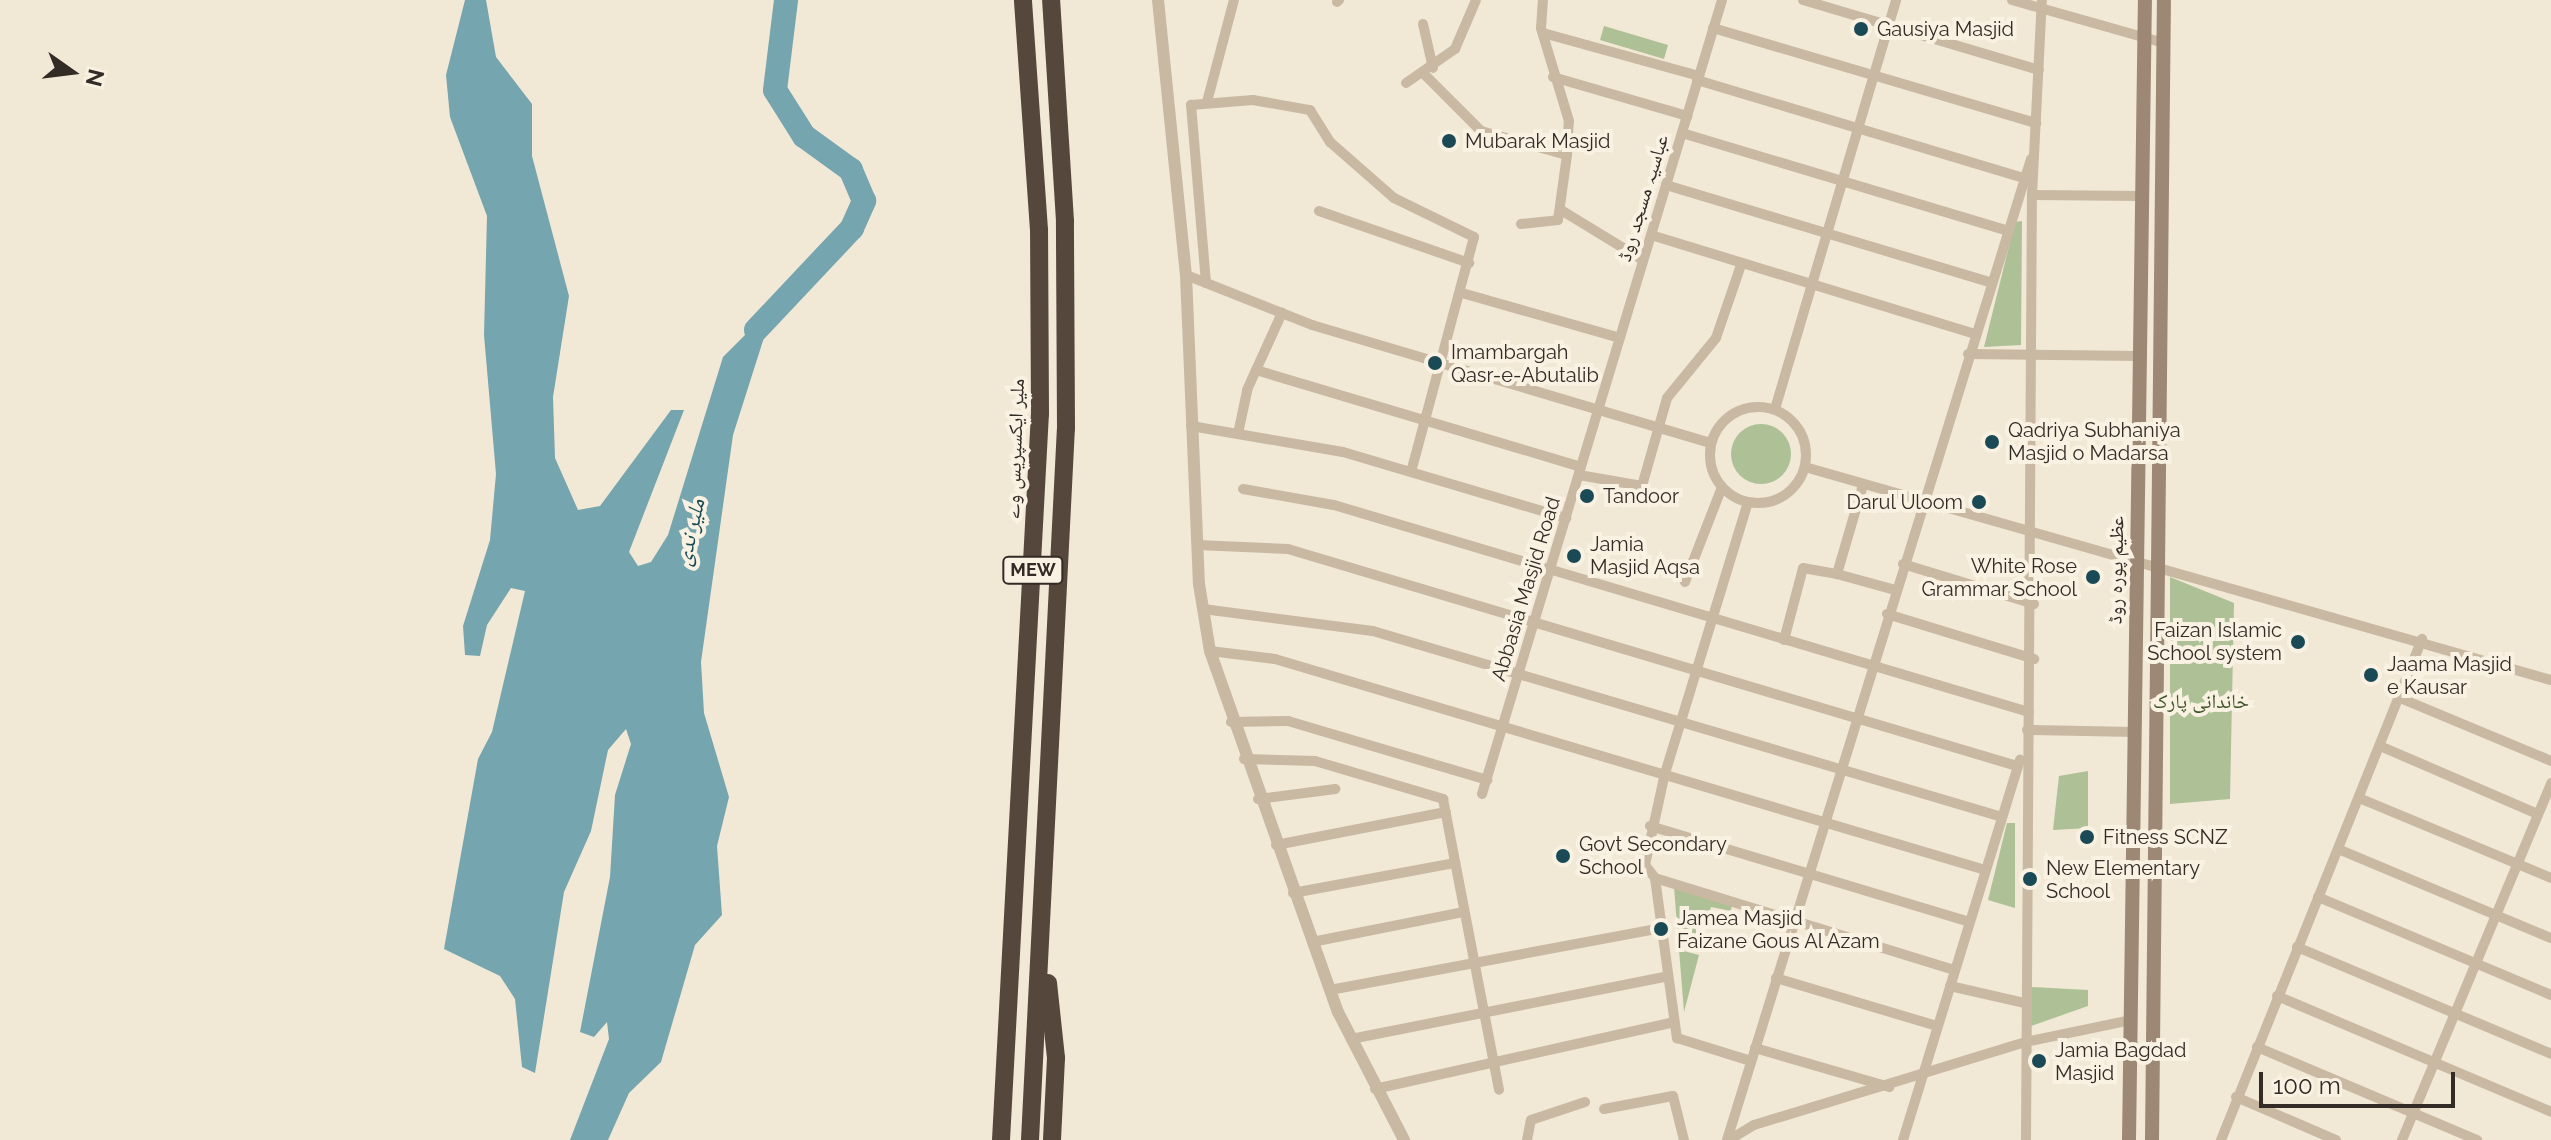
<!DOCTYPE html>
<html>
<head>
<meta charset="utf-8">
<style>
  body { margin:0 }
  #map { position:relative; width:2551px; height:1140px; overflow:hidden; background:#f1e8d6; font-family:Raleway,"Noto Naskh Arabic",sans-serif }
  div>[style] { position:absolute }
  .green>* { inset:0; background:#adc096 }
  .round { border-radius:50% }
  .water>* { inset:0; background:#75a5af }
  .river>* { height:24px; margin:-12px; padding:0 12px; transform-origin:12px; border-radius:12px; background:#75a5af }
  .minor>* { height:10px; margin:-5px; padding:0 5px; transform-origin:5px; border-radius:5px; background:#c9b9a2 }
  .minor>.ring { margin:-5px; padding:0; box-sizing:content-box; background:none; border:10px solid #c9b9a2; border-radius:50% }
  .tertiary>* { height:12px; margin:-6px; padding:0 6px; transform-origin:6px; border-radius:6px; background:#c9b9a2 }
  .secondary>* { height:14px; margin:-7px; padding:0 7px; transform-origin:7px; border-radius:7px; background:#9c8874 }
  .motorway>* { height:18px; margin:-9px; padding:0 9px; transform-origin:9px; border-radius:9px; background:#55473b }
  .dots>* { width:22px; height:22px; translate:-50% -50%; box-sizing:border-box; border:4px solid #f9f1e2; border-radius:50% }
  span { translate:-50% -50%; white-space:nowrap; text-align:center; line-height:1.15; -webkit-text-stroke:8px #f9f1e2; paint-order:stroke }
  .shield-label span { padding:2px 6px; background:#f9f1e2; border:2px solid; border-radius:6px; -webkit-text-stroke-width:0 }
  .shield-label { font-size:18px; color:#332b25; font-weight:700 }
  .poi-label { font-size:20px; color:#332b25 }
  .left { translate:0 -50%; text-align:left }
  .right { translate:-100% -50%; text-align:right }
  .street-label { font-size:20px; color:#332b25 }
  .park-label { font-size:20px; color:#3d5228 }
  .water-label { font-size:22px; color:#1a4a55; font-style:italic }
  .north { position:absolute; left:32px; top:32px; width:80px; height:80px; -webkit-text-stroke:6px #f9f1e2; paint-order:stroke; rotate:104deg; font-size:22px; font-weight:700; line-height:32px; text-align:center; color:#332b25 }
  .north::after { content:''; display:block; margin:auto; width:28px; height:36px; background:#332b25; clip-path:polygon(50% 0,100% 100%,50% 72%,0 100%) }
  .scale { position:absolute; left:2259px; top:1072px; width:196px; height:36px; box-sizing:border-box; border:4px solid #332b25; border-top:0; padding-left:10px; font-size:24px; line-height:28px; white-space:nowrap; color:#332b25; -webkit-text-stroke:6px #f9f1e2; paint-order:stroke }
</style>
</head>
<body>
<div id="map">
  <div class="green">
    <i style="clip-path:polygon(1604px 26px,1668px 45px,1664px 59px,1600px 40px)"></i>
    <i style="clip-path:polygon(2022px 221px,2021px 345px,1984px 347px,2015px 222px)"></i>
    <i class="round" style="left:1731px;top:424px;width:60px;height:60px"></i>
    <i style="clip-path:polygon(2170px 577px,2234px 603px,2230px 799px,2170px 804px)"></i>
    <i style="clip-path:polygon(2088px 771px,2088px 828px,2053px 830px,2059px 776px)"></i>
    <i style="clip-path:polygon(2007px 823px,2015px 823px,2015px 908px,1988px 900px)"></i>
    <i style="clip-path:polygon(1674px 887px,1732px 904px,1731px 911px,1711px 907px,1703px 936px,1685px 931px,1680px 950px,1699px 955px,1684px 1012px)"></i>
    <i style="clip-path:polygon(2030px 987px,2088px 990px,2088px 1006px,2031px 1026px)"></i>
  </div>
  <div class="water">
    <i style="clip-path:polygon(465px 0,486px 0,496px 57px,532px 104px,532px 156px,569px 296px,553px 397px,555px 458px,578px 510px,600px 506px,671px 410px,684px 410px,629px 552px,638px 566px,651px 562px,668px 535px,723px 357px,774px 306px,733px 435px,701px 662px,704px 713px,729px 797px,717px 846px,722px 915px,695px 945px,661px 1062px,629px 1093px,608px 1140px,570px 1140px,609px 1039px,607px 1022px,594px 1037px,580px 1032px,610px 877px,615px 795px,631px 744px,626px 729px,608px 750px,591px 831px,564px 892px,535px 1073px,522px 1067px,515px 999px,500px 976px,444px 949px,478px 759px,492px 732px,525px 591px,511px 588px,487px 625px,480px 656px,465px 655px,463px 626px,490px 540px,496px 474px,484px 335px,487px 216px,450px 117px,446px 75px)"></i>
  </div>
  <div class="river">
    <i style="left:756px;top:330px;width:140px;rotate:-46.7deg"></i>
    <i style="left:852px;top:228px;width:30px;rotate:-66deg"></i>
    <i style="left:864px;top:201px;width:34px;rotate:-113deg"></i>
    <i style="left:851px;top:170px;width:58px;rotate:-144.1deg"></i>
    <i style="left:804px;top:136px;width:54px;rotate:-122.2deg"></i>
    <i style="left:775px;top:90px;width:91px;rotate:-83deg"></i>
  </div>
  <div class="minor">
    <i style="left:1803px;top:0;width:246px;rotate:16.5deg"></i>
    <i style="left:2012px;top:0;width:158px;rotate:15.8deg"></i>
    <i style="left:1337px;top:2px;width:3px;rotate:-45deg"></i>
    <i style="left:1423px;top:24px;width:45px;rotate:77.2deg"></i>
    <i style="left:1713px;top:28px;width:337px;rotate:16.4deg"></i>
    <i style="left:1543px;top:33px;width:162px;rotate:15.4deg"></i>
    <i style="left:1425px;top:75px;width:79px;rotate:45deg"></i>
    <i style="left:1481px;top:131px;width:89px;rotate:15.6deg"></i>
    <i style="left:1553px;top:77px;width:140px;rotate:16.2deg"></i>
    <i style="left:1697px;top:80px;width:341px;rotate:16.7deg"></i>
    <i style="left:1406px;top:83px;width:60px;rotate:-34.8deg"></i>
    <i style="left:1455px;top:49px;width:53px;rotate:-66.8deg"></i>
    <i style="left:1207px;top:102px;width:106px;rotate:-75.2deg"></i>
    <i style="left:1682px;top:133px;width:338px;rotate:16.7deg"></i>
    <i style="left:1666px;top:185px;width:338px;rotate:16.7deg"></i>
    <i style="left:2032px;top:195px;width:110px;rotate:0.5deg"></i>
    <i style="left:1561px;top:210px;width:96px;rotate:31.4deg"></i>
    <i style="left:1319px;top:211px;width:159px;rotate:19.1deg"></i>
    <i style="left:1521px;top:224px;width:37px;rotate:-6deg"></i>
    <i style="left:1558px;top:220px;width:66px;rotate:-82.1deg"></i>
    <i style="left:1567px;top:155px;width:34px;rotate:-87deg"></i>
    <i style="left:1569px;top:121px;width:97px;rotate:-106.8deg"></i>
    <i style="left:1541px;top:28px;width:28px;rotate:-86deg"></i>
    <i style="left:1651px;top:235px;width:338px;rotate:17deg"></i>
    <i style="left:1186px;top:275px;width:136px;rotate:21.6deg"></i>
    <i style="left:1312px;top:325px;width:416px;rotate:16.5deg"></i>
    <i style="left:1206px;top:283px;width:179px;rotate:-94.8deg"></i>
    <i style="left:1191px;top:105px;width:62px;rotate:-4.6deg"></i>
    <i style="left:1253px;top:100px;width:58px;rotate:10deg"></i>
    <i style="left:1310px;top:110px;width:38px;rotate:58deg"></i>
    <i style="left:1330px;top:142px;width:85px;rotate:41.2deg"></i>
    <i style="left:1394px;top:198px;width:89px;rotate:26deg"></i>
    <i style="left:1474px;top:237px;width:243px;rotate:105deg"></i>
    <i style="left:1462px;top:293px;width:164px;rotate:15.9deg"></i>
    <i style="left:1968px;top:354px;width:172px;rotate:0.7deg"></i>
    <i style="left:1256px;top:370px;width:339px;rotate:16.6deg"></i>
    <i class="ring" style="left:1710px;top:407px;width:86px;height:86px"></i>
    <i style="left:1775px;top:409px;width:427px;rotate:-73.5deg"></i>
    <i style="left:1191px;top:426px;width:154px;rotate:9.7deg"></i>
    <i style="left:1343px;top:452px;width:233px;rotate:16.5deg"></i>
    <i style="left:1239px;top:429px;width:40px;rotate:-78deg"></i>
    <i style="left:1247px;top:390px;width:85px;rotate:-65.6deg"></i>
    <i style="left:1805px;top:467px;width:776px;rotate:15.94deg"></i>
    <i style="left:1579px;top:475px;width:64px;rotate:9.9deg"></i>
    <i style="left:1642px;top:486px;width:91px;rotate:-74.1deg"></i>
    <i style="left:1667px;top:398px;width:77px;rotate:-50.8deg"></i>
    <i style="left:1716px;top:338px;width:77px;rotate:-71.1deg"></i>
    <i style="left:1863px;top:485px;width:93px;rotate:106.3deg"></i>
    <i style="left:1837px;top:574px;width:60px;rotate:15.4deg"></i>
    <i style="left:1243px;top:489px;width:92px;rotate:10deg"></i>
    <i style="left:1334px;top:505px;width:725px;rotate:16.59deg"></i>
    <i style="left:1748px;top:502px;width:283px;rotate:107deg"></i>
    <i style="left:1665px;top:773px;width:94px;rotate:102.3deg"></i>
    <i style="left:1645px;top:865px;width:16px;rotate:52deg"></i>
    <i style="left:1655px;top:878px;width:313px;rotate:17.1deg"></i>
    <i style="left:1197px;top:545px;width:91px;rotate:2.5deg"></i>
    <i style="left:1288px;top:549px;width:761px;rotate:16.58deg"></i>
    <i style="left:1903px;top:564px;width:137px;rotate:17deg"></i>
    <i style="left:1685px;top:582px;width:102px;rotate:-68.7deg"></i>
    <i style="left:1203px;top:609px;width:171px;rotate:7.4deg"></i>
    <i style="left:1373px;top:631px;width:656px;rotate:16.47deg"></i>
    <i style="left:1887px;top:614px;width:154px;rotate:17deg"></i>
    <i style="left:1784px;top:640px;width:74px;rotate:-75.2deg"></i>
    <i style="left:1803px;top:568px;width:35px;rotate:10deg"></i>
    <i style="left:1210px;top:651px;width:65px;rotate:7deg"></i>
    <i style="left:1275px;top:659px;width:741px;rotate:16.55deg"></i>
    <i style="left:2400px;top:698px;width:164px;rotate:22.6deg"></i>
    <i style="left:1231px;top:722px;width:57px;rotate:-1deg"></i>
    <i style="left:1288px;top:721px;width:208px;rotate:16.5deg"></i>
    <i style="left:2027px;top:730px;width:107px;rotate:1.1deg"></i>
    <i style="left:2380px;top:746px;width:172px;rotate:23.3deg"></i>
    <i style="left:1244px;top:759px;width:71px;rotate:1.6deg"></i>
    <i style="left:1315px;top:761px;width:134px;rotate:16.5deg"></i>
    <i style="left:1443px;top:799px;width:296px;rotate:79.1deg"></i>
    <i style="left:1482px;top:794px;width:829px;rotate:-73.18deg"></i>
    <i style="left:2359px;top:798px;width:208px;rotate:22.6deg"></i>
    <i style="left:1258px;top:799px;width:78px;rotate:-7.4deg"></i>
    <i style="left:1650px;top:826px;width:333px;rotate:16.7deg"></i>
    <i style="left:1276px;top:845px;width:173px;rotate:-11deg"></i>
    <i style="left:2338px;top:849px;width:231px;rotate:22.7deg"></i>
    <i style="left:1655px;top:878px;width:162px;rotate:82.2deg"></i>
    <i style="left:1677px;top:1038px;width:77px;rotate:17.3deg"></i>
    <i style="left:1293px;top:893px;width:165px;rotate:-10.5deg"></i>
    <i style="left:2318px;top:897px;width:253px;rotate:22.8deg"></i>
    <i style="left:1312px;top:942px;width:155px;rotate:-11.2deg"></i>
    <i style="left:2297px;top:947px;width:276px;rotate:22.8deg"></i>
    <i style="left:1776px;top:978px;width:168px;rotate:16.6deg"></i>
    <i style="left:1950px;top:986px;width:77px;rotate:12.8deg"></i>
    <i style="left:1330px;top:990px;width:338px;rotate:-10.6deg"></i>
    <i style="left:2277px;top:996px;width:298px;rotate:22.9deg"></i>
    <i style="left:1351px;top:1039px;width:323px;rotate:-11.2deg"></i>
    <i style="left:2257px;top:1047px;width:239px;rotate:22.9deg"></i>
    <i style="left:1755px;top:1048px;width:140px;rotate:16.2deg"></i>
    <i style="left:1375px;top:1089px;width:306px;rotate:-12.6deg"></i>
    <i style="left:2236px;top:1097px;width:109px;rotate:23.3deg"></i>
    <i style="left:1604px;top:1109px;width:70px;rotate:-10.7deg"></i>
    <i style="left:1673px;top:1096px;width:45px;rotate:76deg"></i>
    <i style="left:1527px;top:1140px;width:20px;rotate:-79deg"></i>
    <i style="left:1531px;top:1120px;width:57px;rotate:-18.4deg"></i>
    <i style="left:1727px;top:1140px;width:1027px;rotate:-72.78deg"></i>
    <i style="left:1729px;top:1140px;width:29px;rotate:-31deg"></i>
    <i style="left:1754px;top:1125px;width:283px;rotate:-17deg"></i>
    <i style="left:2025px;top:1042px;width:108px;rotate:-11.7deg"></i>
    <i style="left:1903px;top:1140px;width:398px;rotate:-72.9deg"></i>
    <i style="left:2026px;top:1140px;width:945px;rotate:-89.64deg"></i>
    <i style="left:2032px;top:195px;width:195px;rotate:-87.1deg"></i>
    <i style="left:2221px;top:1140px;width:540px;rotate:-68.14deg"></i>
    <i style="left:2402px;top:1140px;width:387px;rotate:-67.3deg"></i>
  </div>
  <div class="tertiary">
    <i style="left:1158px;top:0;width:276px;rotate:84.2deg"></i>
    <i style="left:1186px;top:275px;width:309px;rotate:87.6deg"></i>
    <i style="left:1199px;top:584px;width:68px;rotate:80.7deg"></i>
    <i style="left:1210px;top:651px;width:383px;rotate:70.5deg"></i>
    <i style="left:1338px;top:1012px;width:144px;rotate:62.7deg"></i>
  </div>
  <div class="secondary">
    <i style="left:2129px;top:1140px;width:1140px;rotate:-89.2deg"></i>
    <i style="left:2152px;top:1140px;width:1140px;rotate:-89.4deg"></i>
  </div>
  <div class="motorway">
    <i style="left:1048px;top:983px;width:75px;rotate:83.9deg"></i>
    <i style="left:1056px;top:1058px;width:82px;rotate:92.8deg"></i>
    <i style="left:1001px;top:1140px;width:727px;rotate:-86.93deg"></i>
    <i style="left:1040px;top:414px;width:184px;rotate:-90.3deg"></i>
    <i style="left:1039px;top:230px;width:231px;rotate:-94deg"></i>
    <i style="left:1030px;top:1140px;width:713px;rotate:-87.11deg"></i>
    <i style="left:1066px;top:428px;width:207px;rotate:-90.3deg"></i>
    <i style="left:1065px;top:221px;width:221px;rotate:-93.6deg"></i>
  </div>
  <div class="dots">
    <i style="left:1861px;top:29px;background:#1a4a55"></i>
    <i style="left:1449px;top:141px;background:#1a4a55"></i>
    <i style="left:1435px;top:363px;background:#1a4a55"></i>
    <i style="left:1992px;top:442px;background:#1a4a55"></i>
    <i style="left:1587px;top:496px;background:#1a4a55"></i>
    <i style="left:1979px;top:502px;background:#1a4a55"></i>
    <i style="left:1574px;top:556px;background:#1a4a55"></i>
    <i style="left:2093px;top:577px;background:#1a4a55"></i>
    <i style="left:2298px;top:642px;background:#1a4a55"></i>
    <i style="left:2371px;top:675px;background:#1a4a55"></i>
    <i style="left:2087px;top:837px;background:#1a4a55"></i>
    <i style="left:1563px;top:856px;background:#1a4a55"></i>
    <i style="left:2030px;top:879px;background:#1a4a55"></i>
    <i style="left:1661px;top:929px;background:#1a4a55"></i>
    <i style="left:2039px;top:1061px;background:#1a4a55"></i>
  </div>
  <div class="shield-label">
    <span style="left:1033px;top:570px">MEW</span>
  </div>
  <div class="poi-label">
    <span class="left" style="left:1877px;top:29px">Gausiya Masjid</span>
    <span class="left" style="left:1465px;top:141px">Mubarak Masjid</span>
    <span class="left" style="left:1451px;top:364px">Imambargah<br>Qasr-e-Abutalib</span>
    <span class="left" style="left:2008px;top:442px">Qadriya Subhaniya<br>Masjid o Madarsa</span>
    <span class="left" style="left:1603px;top:496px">Tandoor</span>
    <span class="right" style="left:1963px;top:502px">Darul Uloom</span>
    <span class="left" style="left:1590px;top:556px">Jamia<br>Masjid Aqsa</span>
    <span class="right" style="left:2077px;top:578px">White Rose<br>Grammar School</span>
    <span class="right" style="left:2282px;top:642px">Faizan Islamic<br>School system</span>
    <span class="left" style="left:2387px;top:676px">Jaama Masjid<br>e Kausar</span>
    <span class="left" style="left:2103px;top:837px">Fitness SCNZ</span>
    <span class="left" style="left:1579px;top:856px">Govt Secondary<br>School</span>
    <span class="left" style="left:2046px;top:880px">New Elementary<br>School</span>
    <span class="left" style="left:1677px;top:930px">Jamea Masjid<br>Faizane Gous Al Azam</span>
    <span class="left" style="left:2055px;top:1062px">Jamia Bagdad<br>Masjid</span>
  </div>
  <div class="street-label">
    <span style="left:1643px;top:198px;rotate:-73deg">عباسیہ مسجد روڈ</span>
    <span style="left:1015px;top:449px;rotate:-88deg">ملیر ایکسپریس وے</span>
    <span style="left:2116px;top:570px;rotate:-89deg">عظیم پورہ روڈ</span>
    <span style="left:1526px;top:589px;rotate:-73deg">Abbasia Masjid Road</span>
  </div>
  <div class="park-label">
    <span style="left:2201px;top:701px">خاندانی پارک</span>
  </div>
  <div class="water-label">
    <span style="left:690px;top:532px;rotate:-77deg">ملیر ندی</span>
  </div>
  <div class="north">N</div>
  <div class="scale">100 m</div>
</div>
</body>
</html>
